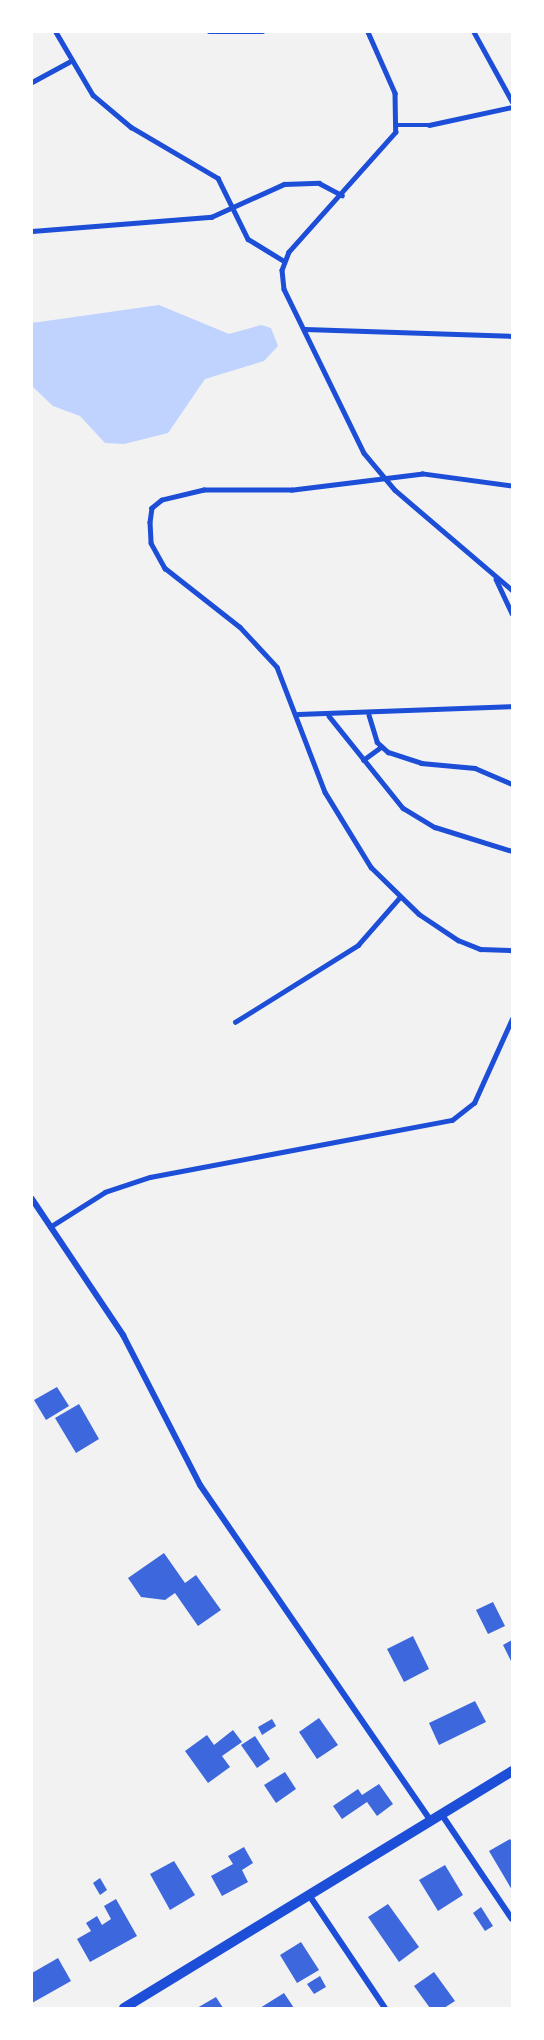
<!DOCTYPE html>
<html>
<head>
<meta charset="utf-8">
<style>
  body { margin:0 }
  #map { position:relative; width:544px; height:2040px; overflow:hidden; background:#f2f2f2; font-family:"Archivo Narrow",sans-serif }
  div>[style] { position:absolute }
  .water>* { inset:0; background:#bfd3fe }
  .building>* { inset:0; background:#3d67dc }
  .service>* { height:4.5px; margin:-2.25px; padding:0 2.25px; transform-origin:2.25px; border-radius:2.25px; background:#1d4ed8 }
  .minor>* { height:6px; margin:-3px; padding:0 3px; transform-origin:3px; border-radius:3px; background:#1d4ed8 }
  .tertiary>* { height:10px; margin:-5px; padding:0 5px; transform-origin:5px; border-radius:5px; background:#1d4ed8 }
  span { translate:-50% -50%; white-space:nowrap; text-align:center; line-height:1.15; -webkit-text-stroke:4.5px #fff; paint-order:stroke }
  .frame { position:absolute; inset:0; border:33px solid #fff; pointer-events:none }
</style>
</head>
<body>
<div id="map">
  <div class="water">
    <i style="clip-path:polygon(159px 305px,229px 334px,261px 325px,271px 328px,278px 346px,264px 361px,205px 379px,168px 433px,124px 444px,105px 443px,80px 416px,53px 406px,32px 386px,32px 323px)"></i>
  </div>
  <div class="building">
    <i style="clip-path:polygon(57px 1387px,69px 1406px,46px 1420px,34px 1400px)"></i>
    <i style="clip-path:polygon(79px 1404px,99px 1439px,76px 1453px,55px 1418px)"></i>
    <i style="clip-path:polygon(164px 1553px,185px 1583px,196px 1575px,221px 1610px,198px 1626px,175px 1593px,165px 1600px,141px 1597px,128px 1578px)"></i>
    <i style="clip-path:polygon(493px 1602px,505px 1626px,488px 1634px,476px 1610px)"></i>
    <i style="clip-path:polygon(413px 1636px,429px 1669px,404px 1682px,387px 1649px)"></i>
    <i style="clip-path:polygon(512px 1640px,512px 1663px,503px 1645px)"></i>
    <i style="clip-path:polygon(475px 1701px,486px 1722px,439px 1745px,429px 1723px)"></i>
    <i style="clip-path:polygon(319px 1718px,338px 1745px,317px 1759px,299px 1732px)"></i>
    <i style="clip-path:polygon(272px 1719px,276px 1726px,262px 1735px,258px 1727px)"></i>
    <i style="clip-path:polygon(233px 1730px,242px 1742px,222px 1756px,230px 1767px,208px 1783px,185px 1751px,207px 1735px,214px 1745px)"></i>
    <i style="clip-path:polygon(255px 1736px,270px 1759px,257px 1768px,241px 1745px)"></i>
    <i style="clip-path:polygon(285px 1772px,296px 1789px,276px 1803px,264px 1785px)"></i>
    <i style="clip-path:polygon(379px 1784px,393px 1804px,377px 1816px,367px 1802px,342px 1819px,333px 1806px,358px 1789px,362px 1795px)"></i>
    <i style="clip-path:polygon(510px 1839px,512px 1842px,512px 1890px,489px 1851px)"></i>
    <i style="clip-path:polygon(244px 1847px,253px 1863px,242px 1870px,248px 1882px,222px 1896px,211px 1876px,233px 1864px,228px 1856px)"></i>
    <i style="clip-path:polygon(174px 1861px,195px 1895px,170px 1910px,150px 1874px)"></i>
    <i style="clip-path:polygon(445px 1865px,463px 1895px,438px 1911px,419px 1880px)"></i>
    <i style="clip-path:polygon(100px 1878px,107px 1890px,100px 1895px,93px 1883px)"></i>
    <i style="clip-path:polygon(116px 1899px,137px 1936px,90px 1962px,77px 1939px,91px 1931px,86px 1923px,97px 1916px,102px 1925px,111px 1919px,104px 1906px)"></i>
    <i style="clip-path:polygon(388px 1904px,419px 1947px,399px 1962px,368px 1917px)"></i>
    <i style="clip-path:polygon(481px 1907px,493px 1926px,485px 1931px,473px 1913px)"></i>
    <i style="clip-path:polygon(301px 1942px,319px 1970px,297px 1983px,280px 1955px)"></i>
    <i style="clip-path:polygon(58px 1958px,71px 1981px,32px 2003px,32px 1973px)"></i>
    <i style="clip-path:polygon(434px 1972px,455px 2001px,444px 2008px,430px 2008px,414px 1986px)"></i>
    <i style="clip-path:polygon(320px 1976px,326px 1987px,314px 1994px,307px 1984px)"></i>
    <i style="clip-path:polygon(284px 1993px,294px 2008px,260px 2008px)"></i>
    <i style="clip-path:polygon(216px 1997px,223px 2008px,197px 2008px)"></i>
  </div>
  <div class="service">
    <i style="left:56px;top:32px;width:73px;rotate:59.6deg"></i>
    <i style="left:93px;top:95px;width:50px;rotate:40.1deg"></i>
    <i style="left:131px;top:127px;width:101px;rotate:30.4deg"></i>
    <i style="left:218px;top:178px;width:68px;rotate:63.8deg"></i>
    <i style="left:248px;top:239px;width:42px;rotate:31.4deg"></i>
    <i style="left:209px;top:32px;width:54px"></i>
    <i style="left:368px;top:32px;width:67px;rotate:66.1deg"></i>
    <i style="left:395px;top:93px;width:39px;rotate:89deg"></i>
    <i style="left:396px;top:132px;width:161px;rotate:131.7deg"></i>
    <i style="left:289px;top:252px;width:19px;rotate:111deg"></i>
    <i style="left:282px;top:270px;width:19px;rotate:84deg"></i>
    <i style="left:284px;top:289px;width:182px;rotate:64deg"></i>
    <i style="left:364px;top:453px;width:48px;rotate:50deg"></i>
    <i style="left:395px;top:490px;width:154px;rotate:40.5deg"></i>
    <i style="left:474px;top:32px;width:79px;rotate:61.2deg"></i>
    <i style="left:32px;top:82px;width:42px;rotate:-28.4deg"></i>
    <i style="left:397px;top:125px;width:32px"></i>
    <i style="left:429px;top:125px;width:85px;rotate:-12.2deg"></i>
    <i style="left:32px;top:231px;width:180px;rotate:-4.5deg"></i>
    <i style="left:211px;top:217px;width:80px;rotate:-24.3deg"></i>
    <i style="left:284px;top:184px;width:35px;rotate:-2deg"></i>
    <i style="left:319px;top:183px;width:26px;rotate:28deg"></i>
    <i style="left:305px;top:329px;width:207px;rotate:1.9deg"></i>
    <i style="left:512px;top:486px;width:90px;rotate:-172.3deg"></i>
    <i style="left:423px;top:474px;width:132px;rotate:173deg"></i>
    <i style="left:292px;top:490px;width:88px;rotate:180deg"></i>
    <i style="left:204px;top:490px;width:43px;rotate:166.6deg"></i>
    <i style="left:162px;top:500px;width:13px;rotate:141deg"></i>
    <i style="left:152px;top:508px;width:14px;rotate:98deg"></i>
    <i style="left:150px;top:522px;width:21px;rotate:87deg"></i>
    <i style="left:151px;top:543px;width:29px;rotate:61deg"></i>
    <i style="left:165px;top:568px;width:95px;rotate:38.2deg"></i>
    <i style="left:240px;top:627px;width:54px;rotate:47.2deg"></i>
    <i style="left:277px;top:667px;width:134px;rotate:69deg"></i>
    <i style="left:325px;top:792px;width:88px;rotate:58.5deg"></i>
    <i style="left:371px;top:867px;width:67px;rotate:44.4deg"></i>
    <i style="left:419px;top:914px;width:47px;rotate:33.7deg"></i>
    <i style="left:458px;top:940px;width:24px;rotate:22deg"></i>
    <i style="left:480px;top:949px;width:32px;rotate:2deg"></i>
    <i style="left:496px;top:579px;width:38px;rotate:65deg"></i>
    <i style="left:298px;top:714px;width:214px;rotate:-2.1deg"></i>
    <i style="left:369px;top:715px;width:28px;rotate:73deg"></i>
    <i style="left:377px;top:742px;width:15px;rotate:42deg"></i>
    <i style="left:388px;top:752px;width:35px;rotate:18deg"></i>
    <i style="left:421px;top:763px;width:54px;rotate:5.3deg"></i>
    <i style="left:475px;top:768px;width:40px;rotate:23.4deg"></i>
    <i style="left:329px;top:716px;width:118px;rotate:51.2deg"></i>
    <i style="left:403px;top:808px;width:37px;rotate:31deg"></i>
    <i style="left:435px;top:827px;width:81px;rotate:17.3deg"></i>
    <i style="left:363px;top:760px;width:22px;rotate:-36deg"></i>
    <i style="left:235px;top:1022px;width:145px;rotate:-32deg"></i>
    <i style="left:358px;top:945px;width:64px;rotate:-48.8deg"></i>
    <i style="left:50px;top:1227px;width:65px;rotate:-32.5deg"></i>
    <i style="left:105px;top:1192px;width:47px;rotate:-18.4deg"></i>
    <i style="left:150px;top:1177px;width:307px;rotate:-10.7deg"></i>
    <i style="left:452px;top:1120px;width:28px;rotate:-38deg"></i>
    <i style="left:474px;top:1103px;width:92px;rotate:-65.7deg"></i>
  </div>
  <div class="minor">
    <i style="left:32px;top:1199px;width:164px;rotate:56.2deg"></i>
    <i style="left:123px;top:1335px;width:169px;rotate:62.8deg"></i>
    <i style="left:200px;top:1485px;width:408px;rotate:55.5deg"></i>
    <i style="left:442px;top:1815px;width:125px;rotate:56.1deg"></i>
    <i style="left:309px;top:1895px;width:136px;rotate:56.1deg"></i>
  </div>
  <div class="tertiary">
    <i style="left:124px;top:2008px;width:455px;rotate:-31.4deg"></i>
  </div>
  <div class="frame"></div>
</div>
</body>
</html>
